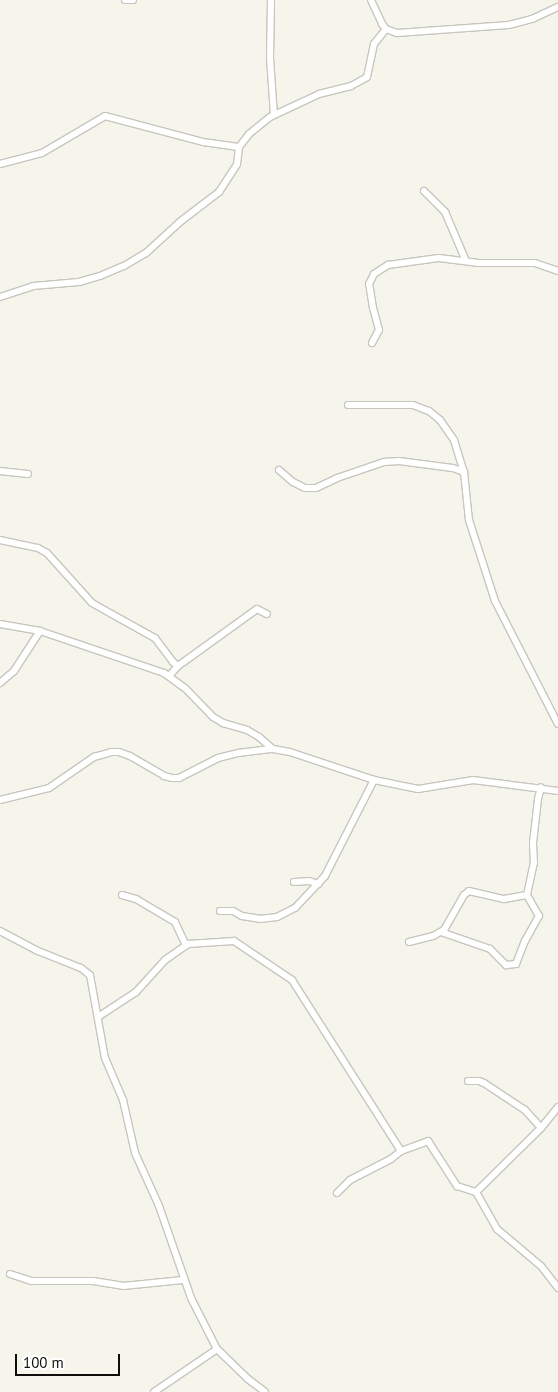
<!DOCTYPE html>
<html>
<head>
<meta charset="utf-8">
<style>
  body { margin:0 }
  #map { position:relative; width:558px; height:1392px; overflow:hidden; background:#f6f5ec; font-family:"PT Sans",sans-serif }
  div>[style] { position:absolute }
  .roads { filter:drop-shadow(1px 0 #c7c6be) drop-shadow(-1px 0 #c7c6be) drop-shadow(0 1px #c7c6be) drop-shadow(0 -1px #c7c6be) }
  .street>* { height:6px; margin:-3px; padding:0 3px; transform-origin:3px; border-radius:3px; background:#fff }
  span { translate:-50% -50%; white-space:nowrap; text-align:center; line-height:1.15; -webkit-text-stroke:4px #fff; paint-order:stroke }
  .scale { position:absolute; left:15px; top:1354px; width:105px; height:22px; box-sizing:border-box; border:2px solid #0f0e0b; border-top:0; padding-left:6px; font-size:15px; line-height:18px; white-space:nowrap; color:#0f0e0b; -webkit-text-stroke:4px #fff; paint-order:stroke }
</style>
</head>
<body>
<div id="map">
  <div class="roads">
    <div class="street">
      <i style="left:125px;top:0;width:8px"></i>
      <i style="left:271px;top:0;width:58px;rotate:91deg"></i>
      <i style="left:270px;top:58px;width:57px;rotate:86deg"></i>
      <i style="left:371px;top:0;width:26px;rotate:65deg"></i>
      <i style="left:382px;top:24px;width:6px;rotate:51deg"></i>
      <i style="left:386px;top:29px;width:12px;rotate:20deg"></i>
      <i style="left:397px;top:33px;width:112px;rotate:-4.1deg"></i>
      <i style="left:509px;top:25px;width:24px;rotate:-15deg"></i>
      <i style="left:532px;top:19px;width:29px;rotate:-25deg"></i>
      <i style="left:0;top:164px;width:43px;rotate:-14.7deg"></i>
      <i style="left:42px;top:153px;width:73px;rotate:-30.4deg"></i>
      <i style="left:105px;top:116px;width:101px;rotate:14.9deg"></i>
      <i style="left:203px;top:142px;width:36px;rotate:8deg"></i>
      <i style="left:424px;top:191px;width:30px;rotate:45deg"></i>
      <i style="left:445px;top:212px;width:53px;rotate:66.8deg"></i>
      <i style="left:0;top:297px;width:35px;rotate:-18deg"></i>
      <i style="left:33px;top:286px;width:46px;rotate:-5deg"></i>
      <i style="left:79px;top:282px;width:22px;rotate:-16deg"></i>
      <i style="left:100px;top:276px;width:26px;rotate:-23deg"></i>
      <i style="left:124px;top:266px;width:26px;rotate:-31deg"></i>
      <i style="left:146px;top:253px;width:47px;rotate:-42.4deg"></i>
      <i style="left:181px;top:221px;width:48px;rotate:-37.3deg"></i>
      <i style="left:219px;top:192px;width:33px;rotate:-57deg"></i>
      <i style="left:237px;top:164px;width:17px;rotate:-83deg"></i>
      <i style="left:239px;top:147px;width:16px;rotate:-52deg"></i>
      <i style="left:249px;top:134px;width:27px;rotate:-39deg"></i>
      <i style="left:270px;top:117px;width:54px;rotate:-25.1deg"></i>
      <i style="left:319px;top:94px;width:33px;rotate:-14deg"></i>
      <i style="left:351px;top:86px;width:18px;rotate:-29deg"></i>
      <i style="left:367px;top:77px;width:34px;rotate:-78deg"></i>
      <i style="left:374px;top:44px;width:19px;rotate:-51deg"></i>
      <i style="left:372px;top:343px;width:15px;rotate:-62deg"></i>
      <i style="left:379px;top:330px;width:23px;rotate:-105deg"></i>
      <i style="left:373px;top:308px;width:24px;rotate:-99deg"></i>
      <i style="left:369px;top:284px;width:11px;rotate:-63deg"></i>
      <i style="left:374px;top:274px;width:17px;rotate:-33deg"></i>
      <i style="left:388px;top:265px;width:51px;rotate:-7.8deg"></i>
      <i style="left:439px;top:258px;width:40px;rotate:7.1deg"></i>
      <i style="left:479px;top:263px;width:56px"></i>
      <i style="left:535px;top:263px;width:24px;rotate:19deg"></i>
      <i style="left:348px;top:405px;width:65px"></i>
      <i style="left:413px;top:405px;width:17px;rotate:21deg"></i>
      <i style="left:429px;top:411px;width:14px;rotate:39deg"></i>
      <i style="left:440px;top:420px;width:24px;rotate:55deg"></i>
      <i style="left:454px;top:440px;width:34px;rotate:73deg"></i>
      <i style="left:279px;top:470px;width:18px;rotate:41deg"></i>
      <i style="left:293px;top:482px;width:13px;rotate:27deg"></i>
      <i style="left:305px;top:488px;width:11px"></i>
      <i style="left:316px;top:488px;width:23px;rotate:-25deg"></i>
      <i style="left:337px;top:478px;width:50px;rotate:-18.8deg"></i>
      <i style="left:384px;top:462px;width:15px;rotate:-4deg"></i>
      <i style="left:399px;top:461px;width:54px;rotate:7.4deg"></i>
      <i style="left:453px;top:468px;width:12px;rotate:20deg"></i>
      <i style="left:464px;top:472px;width:48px;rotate:84.1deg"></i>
      <i style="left:469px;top:520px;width:85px;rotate:72.2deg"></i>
      <i style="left:495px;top:601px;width:138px;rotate:62.9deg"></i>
      <i style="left:0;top:471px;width:28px;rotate:6deg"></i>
      <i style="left:0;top:540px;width:39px;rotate:12deg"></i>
      <i style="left:38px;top:548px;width:10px;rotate:29deg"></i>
      <i style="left:47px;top:553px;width:67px;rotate:48deg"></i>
      <i style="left:92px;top:603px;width:72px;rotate:29.1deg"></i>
      <i style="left:155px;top:638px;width:30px;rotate:53deg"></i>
      <i style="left:173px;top:662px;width:6px;rotate:39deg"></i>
      <i style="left:0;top:624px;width:41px;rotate:9.9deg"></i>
      <i style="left:40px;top:631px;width:131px;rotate:18.7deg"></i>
      <i style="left:164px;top:673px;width:26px;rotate:36deg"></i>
      <i style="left:185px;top:688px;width:40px;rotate:46deg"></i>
      <i style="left:213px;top:717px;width:12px;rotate:31deg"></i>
      <i style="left:223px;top:723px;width:25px;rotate:16deg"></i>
      <i style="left:247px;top:730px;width:14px;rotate:30deg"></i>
      <i style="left:259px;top:737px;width:18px;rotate:41deg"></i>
      <i style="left:169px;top:676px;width:13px;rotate:-48deg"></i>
      <i style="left:178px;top:666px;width:97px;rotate:-35.8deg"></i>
      <i style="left:257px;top:609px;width:11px;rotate:27deg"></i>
      <i style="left:0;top:683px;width:18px;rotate:-41deg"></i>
      <i style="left:14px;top:671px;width:48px;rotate:-57deg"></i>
      <i style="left:0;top:800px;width:50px;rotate:-13.8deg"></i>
      <i style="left:49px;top:788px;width:55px;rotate:-34.6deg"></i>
      <i style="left:94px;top:757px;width:18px;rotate:-16deg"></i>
      <i style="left:111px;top:752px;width:8px"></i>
      <i style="left:119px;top:752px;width:12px;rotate:20deg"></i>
      <i style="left:130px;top:756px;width:39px;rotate:30deg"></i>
      <i style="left:164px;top:776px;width:8px;rotate:14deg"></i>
      <i style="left:172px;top:778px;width:7px"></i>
      <i style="left:179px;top:778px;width:44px;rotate:-27.1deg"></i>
      <i style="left:218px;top:758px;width:21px;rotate:-14deg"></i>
      <i style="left:238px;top:753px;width:35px;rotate:-7deg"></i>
      <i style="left:273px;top:749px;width:17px;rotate:10deg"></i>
      <i style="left:290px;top:752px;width:89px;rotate:18.4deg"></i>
      <i style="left:374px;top:780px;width:45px;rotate:11.6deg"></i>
      <i style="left:418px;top:789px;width:56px;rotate:-9.3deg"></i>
      <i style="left:473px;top:780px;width:86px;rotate:7.4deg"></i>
      <i style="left:294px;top:882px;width:15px;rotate:-4deg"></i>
      <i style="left:309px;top:881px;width:10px;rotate:17deg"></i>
      <i style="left:122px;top:895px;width:15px;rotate:16deg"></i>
      <i style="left:136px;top:899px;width:45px;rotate:30.5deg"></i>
      <i style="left:175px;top:922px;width:26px;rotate:65deg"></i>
      <i style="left:220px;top:911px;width:13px"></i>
      <i style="left:233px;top:911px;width:10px;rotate:29deg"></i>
      <i style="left:242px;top:916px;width:18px;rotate:9deg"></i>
      <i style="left:260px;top:919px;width:17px;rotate:-7deg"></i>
      <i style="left:277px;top:917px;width:20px;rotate:-27deg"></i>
      <i style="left:295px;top:908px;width:44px;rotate:-46.8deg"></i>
      <i style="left:325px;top:876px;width:108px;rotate:-63deg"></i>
      <i style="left:0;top:931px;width:43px;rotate:27.8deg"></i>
      <i style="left:38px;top:951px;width:46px;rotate:21.6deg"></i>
      <i style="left:81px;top:968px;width:11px;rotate:38deg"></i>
      <i style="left:90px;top:975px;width:84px;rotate:79.8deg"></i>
      <i style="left:105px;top:1058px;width:46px;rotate:66.8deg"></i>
      <i style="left:123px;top:1100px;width:54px;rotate:77.2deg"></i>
      <i style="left:135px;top:1153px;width:58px;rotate:65.6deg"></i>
      <i style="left:159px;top:1206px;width:97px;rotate:70.8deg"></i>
      <i style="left:191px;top:1298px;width:57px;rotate:63deg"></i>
      <i style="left:217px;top:1349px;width:43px;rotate:44.1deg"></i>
      <i style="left:248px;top:1379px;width:21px;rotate:37deg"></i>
      <i style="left:441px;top:932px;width:52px;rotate:19.1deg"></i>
      <i style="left:490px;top:949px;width:23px;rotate:45deg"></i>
      <i style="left:506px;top:965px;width:10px;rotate:-6deg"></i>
      <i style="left:516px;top:964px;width:25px;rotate:-69deg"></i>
      <i style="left:525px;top:941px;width:29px;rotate:-61deg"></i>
      <i style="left:539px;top:916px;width:24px;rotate:-120deg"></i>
      <i style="left:409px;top:942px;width:25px;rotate:-14deg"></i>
      <i style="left:433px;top:936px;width:13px;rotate:-29deg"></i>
      <i style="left:444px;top:930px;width:40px;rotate:-60.3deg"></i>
      <i style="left:464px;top:895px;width:6px;rotate:-39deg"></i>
      <i style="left:469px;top:891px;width:36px;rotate:13deg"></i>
      <i style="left:504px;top:899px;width:23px;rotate:-10deg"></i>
      <i style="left:527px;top:895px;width:33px;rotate:-78deg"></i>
      <i style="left:534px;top:863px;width:20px;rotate:-93deg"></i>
      <i style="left:533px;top:843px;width:44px;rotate:-83.5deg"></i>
      <i style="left:538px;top:799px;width:12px;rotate:-76deg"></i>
      <i style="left:98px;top:1017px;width:45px;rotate:-33.3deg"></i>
      <i style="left:136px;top:992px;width:43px;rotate:-47.8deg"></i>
      <i style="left:165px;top:960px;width:28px;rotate:-35deg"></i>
      <i style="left:188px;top:944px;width:46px;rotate:-3.7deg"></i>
      <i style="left:234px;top:941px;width:70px;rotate:33.9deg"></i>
      <i style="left:292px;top:980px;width:203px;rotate:57.5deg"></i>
      <i style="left:468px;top:1081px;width:11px"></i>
      <i style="left:479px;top:1081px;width:5px;rotate:22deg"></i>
      <i style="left:484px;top:1083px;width:49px;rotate:33.4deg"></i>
      <i style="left:525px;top:1110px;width:24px;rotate:48deg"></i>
      <i style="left:541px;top:1128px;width:91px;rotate:135.4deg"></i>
      <i style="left:541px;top:1128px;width:27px;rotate:-51deg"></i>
      <i style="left:337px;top:1193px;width:18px;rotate:-45deg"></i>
      <i style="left:350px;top:1180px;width:46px;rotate:-27.1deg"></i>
      <i style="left:391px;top:1159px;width:13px;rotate:-39deg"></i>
      <i style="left:401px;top:1151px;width:29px;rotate:-20deg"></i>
      <i style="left:428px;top:1141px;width:54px;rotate:57.2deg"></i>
      <i style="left:457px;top:1186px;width:20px;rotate:18deg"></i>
      <i style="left:476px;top:1192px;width:43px;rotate:60.4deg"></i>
      <i style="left:497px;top:1229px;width:57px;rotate:40.1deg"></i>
      <i style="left:541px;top:1266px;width:28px;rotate:52deg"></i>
      <i style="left:10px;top:1274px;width:23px;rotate:18deg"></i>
      <i style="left:32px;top:1281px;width:61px"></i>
      <i style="left:93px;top:1281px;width:30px;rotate:9deg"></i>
      <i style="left:123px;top:1286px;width:60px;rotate:-5.7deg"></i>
      <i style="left:154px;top:1392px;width:76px;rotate:-34.3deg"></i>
    </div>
  </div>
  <div class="scale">100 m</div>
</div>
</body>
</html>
